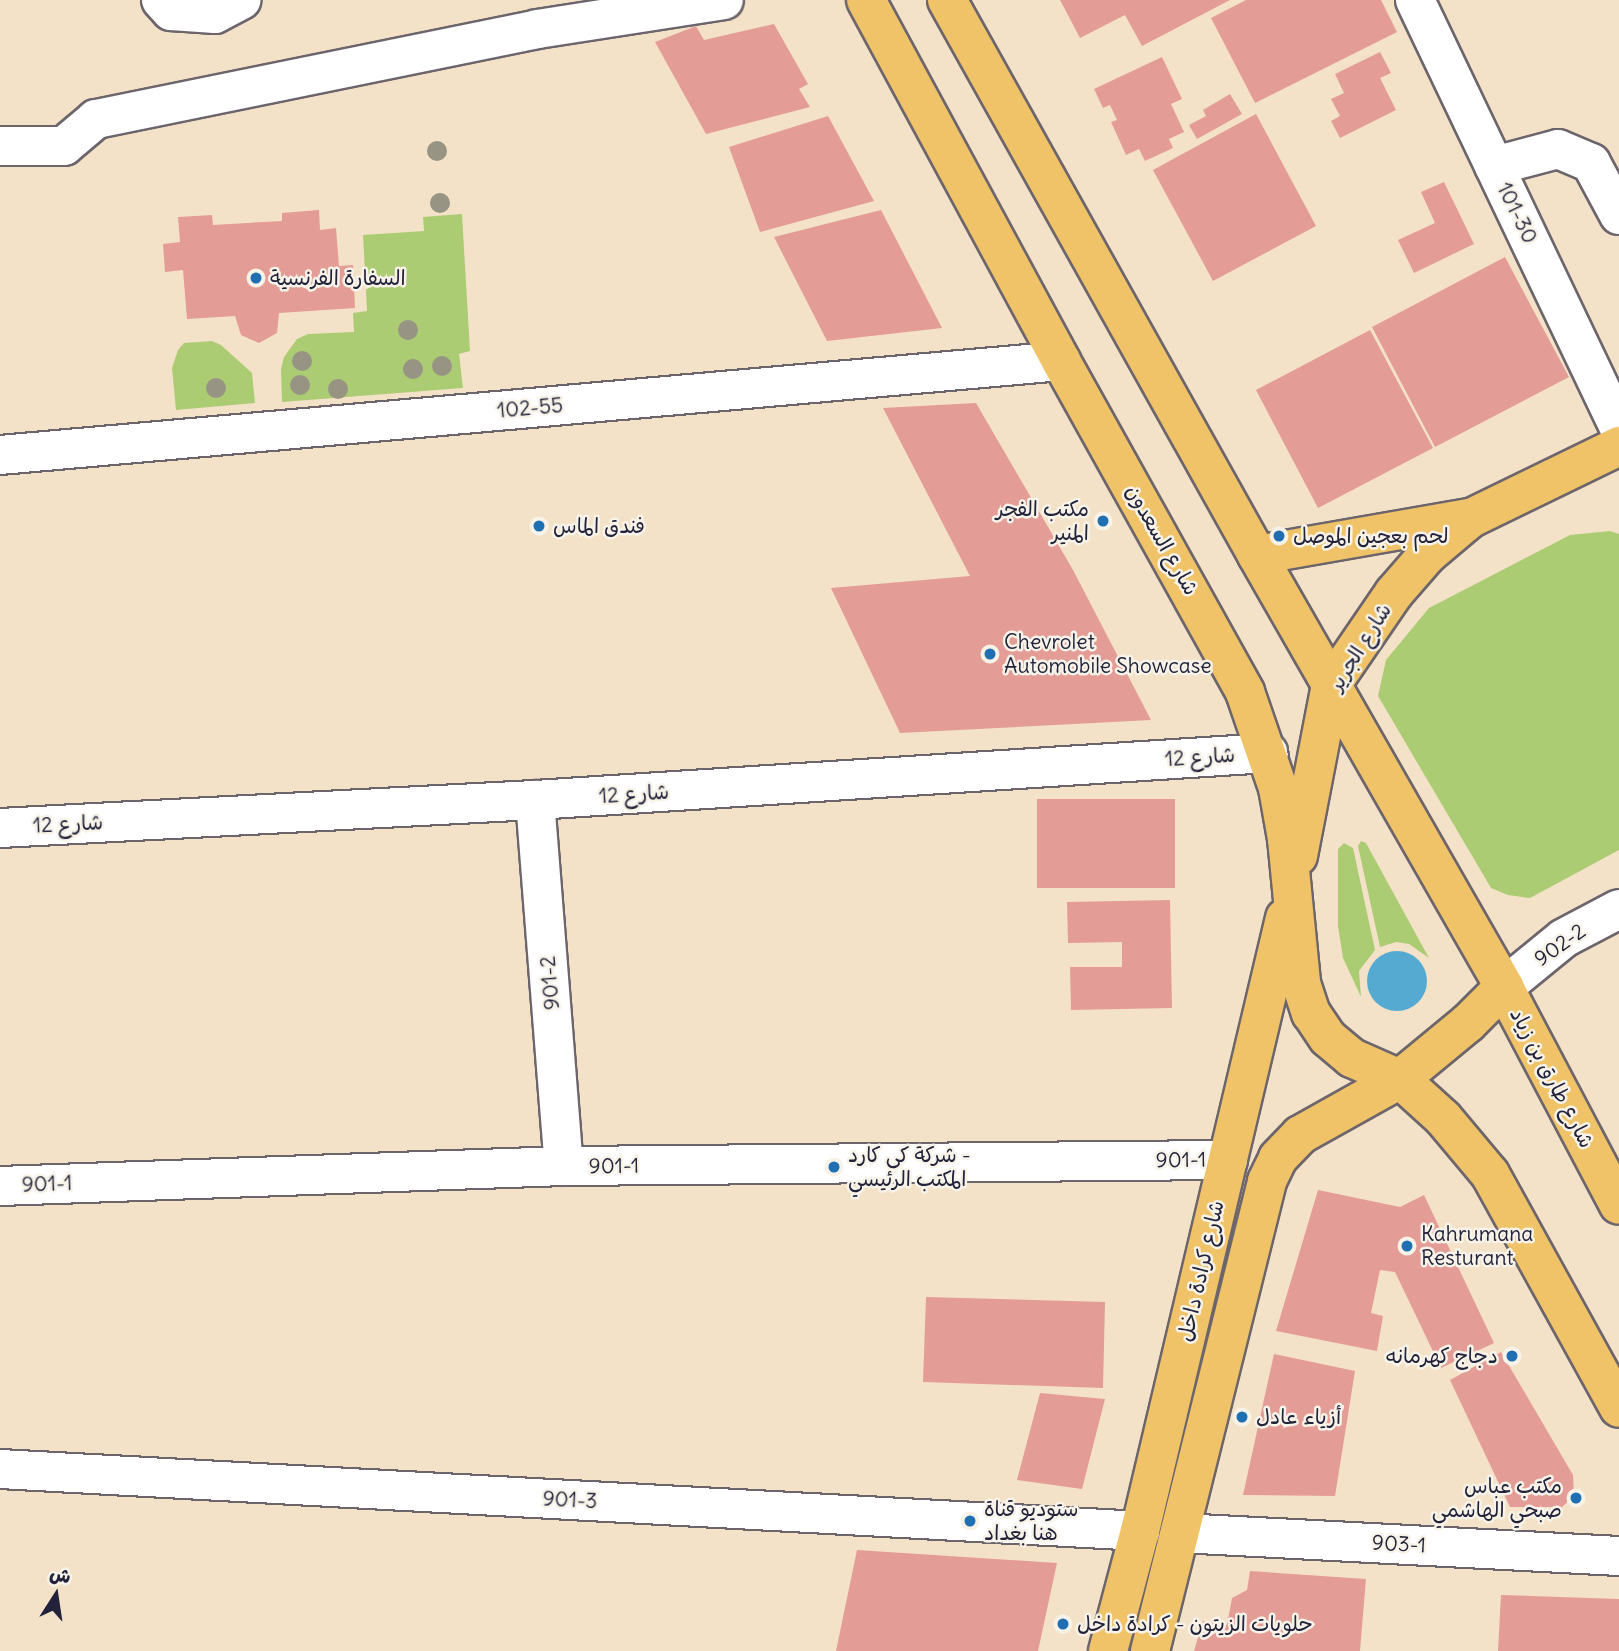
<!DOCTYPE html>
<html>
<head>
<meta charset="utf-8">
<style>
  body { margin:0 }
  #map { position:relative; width:1619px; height:1651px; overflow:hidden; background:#f4e2c8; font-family:Delius,"Playpen Sans Arabic",sans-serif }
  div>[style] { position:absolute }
  .green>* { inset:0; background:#accc74 }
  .water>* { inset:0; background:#55aad1 }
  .round { border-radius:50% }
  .building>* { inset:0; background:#e49c96 }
  .roads { filter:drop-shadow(2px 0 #6c656c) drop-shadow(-2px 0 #6c656c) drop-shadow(0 2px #6c656c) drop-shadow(0 -2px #6c656c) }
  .minor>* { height:38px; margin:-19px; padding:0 19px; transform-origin:19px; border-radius:19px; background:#fff }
  .major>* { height:38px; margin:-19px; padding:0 19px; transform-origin:19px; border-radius:19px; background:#f0c369 }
  .trees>* { width:20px; height:20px; margin:-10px; border-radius:50%; background:#979484 }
  .dots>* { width:19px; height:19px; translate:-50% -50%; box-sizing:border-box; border:4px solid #f7f3e8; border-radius:50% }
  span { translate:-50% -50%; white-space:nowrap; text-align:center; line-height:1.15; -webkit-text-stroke:5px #f7f3e8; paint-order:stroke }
  .street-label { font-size:21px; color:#22223b }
  .poi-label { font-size:21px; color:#22223b }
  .left { translate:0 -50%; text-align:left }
  .right { translate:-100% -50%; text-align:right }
  .north { position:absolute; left:21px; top:1560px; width:70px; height:70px; -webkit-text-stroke:5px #f7f3e8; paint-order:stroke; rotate:12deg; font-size:19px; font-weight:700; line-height:28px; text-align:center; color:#22223b }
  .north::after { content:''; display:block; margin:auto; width:24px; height:32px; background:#22223b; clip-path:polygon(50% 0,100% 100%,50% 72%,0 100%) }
</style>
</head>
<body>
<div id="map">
  <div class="green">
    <i style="clip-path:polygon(462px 214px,470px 351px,459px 354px,463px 388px,282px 402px,281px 369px,284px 357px,297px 339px,308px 334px,354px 332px,353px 313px,367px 311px,363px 235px,424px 231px,423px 217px)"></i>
    <i style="clip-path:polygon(212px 341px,221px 345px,252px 373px,255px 403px,176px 410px,172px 368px,178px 350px,184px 343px)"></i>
    <i style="clip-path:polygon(1610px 531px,1619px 534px,1619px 850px,1530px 898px,1508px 895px,1491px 888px,1378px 696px,1386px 660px,1429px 608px,1570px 535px)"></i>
    <i style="clip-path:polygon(1361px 841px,1366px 843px,1429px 958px,1409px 944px,1396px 942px,1380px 947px,1358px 846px)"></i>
    <i style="clip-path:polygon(1344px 843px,1353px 848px,1375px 950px,1359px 971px,1361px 997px,1343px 958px,1338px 926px,1338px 849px)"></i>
  </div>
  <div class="water">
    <i class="round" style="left:1367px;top:951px;width:60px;height:60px"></i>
  </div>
  <div class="building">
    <i style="clip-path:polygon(1060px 0,1230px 0,1142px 46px,1125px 15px,1080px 38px)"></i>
    <i style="clip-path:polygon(1246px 0,1381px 0,1397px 32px,1255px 103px,1211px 18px)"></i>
    <i style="clip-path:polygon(774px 24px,808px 84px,799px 89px,810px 107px,706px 134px,655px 42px,696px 26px,704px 40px)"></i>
    <i style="clip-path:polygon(1380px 52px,1391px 73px,1380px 78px,1396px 110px,1340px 138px,1331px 121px,1340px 116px,1331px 99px,1344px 93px,1335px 74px)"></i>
    <i style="clip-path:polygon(1162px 57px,1182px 99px,1171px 104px,1184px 132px,1169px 139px,1173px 148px,1145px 161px,1139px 149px,1126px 155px,1111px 122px,1117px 120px,1110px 105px,1103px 108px,1094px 89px)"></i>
    <i style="clip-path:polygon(1230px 94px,1242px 114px,1197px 139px,1189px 125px,1206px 116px,1203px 110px)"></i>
    <i style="clip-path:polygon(1256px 114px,1316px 226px,1213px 281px,1153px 170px)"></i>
    <i style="clip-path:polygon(828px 116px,874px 201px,760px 232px,729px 147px)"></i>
    <i style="clip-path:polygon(1444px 182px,1474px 244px,1414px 273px,1398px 240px,1435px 223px,1421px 192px)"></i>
    <i style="clip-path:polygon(319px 210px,320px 230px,336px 228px,339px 266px,353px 265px,355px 308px,279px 313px,277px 333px,259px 343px,241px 335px,235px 316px,187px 319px,183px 270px,165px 272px,163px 244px,180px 242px,178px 217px,212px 215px,213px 225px,282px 221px,282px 213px)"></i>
    <i style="clip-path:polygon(881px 210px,942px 328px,827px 341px,774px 237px)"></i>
    <i style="clip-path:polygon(1505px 257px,1569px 377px,1435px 447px,1372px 327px)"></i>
    <i style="clip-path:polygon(1370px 330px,1433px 448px,1318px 508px,1256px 390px)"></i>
    <i style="clip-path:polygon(976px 403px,1073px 570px,1151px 720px,900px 733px,831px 588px,970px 576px,883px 408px)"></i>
    <i style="clip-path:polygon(1037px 799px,1175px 799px,1175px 888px,1037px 888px)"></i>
    <i style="clip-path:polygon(1170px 900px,1172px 1008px,1071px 1010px,1070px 967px,1122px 967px,1122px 942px,1068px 943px,1067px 902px)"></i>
    <i style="clip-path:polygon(1318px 1190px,1400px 1207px,1424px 1195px,1494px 1343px,1441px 1368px,1395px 1272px,1380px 1270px,1371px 1313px,1383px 1316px,1377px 1351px,1276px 1331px)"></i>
    <i style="clip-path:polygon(926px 1297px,1105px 1302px,1103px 1388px,923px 1382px)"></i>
    <i style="clip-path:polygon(1501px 1352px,1573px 1475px,1574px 1496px,1562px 1507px,1510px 1507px,1450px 1380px)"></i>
    <i style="clip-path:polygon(1274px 1354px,1355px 1371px,1335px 1496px,1243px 1495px)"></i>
    <i style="clip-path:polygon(1040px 1393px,1105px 1399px,1082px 1489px,1017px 1480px)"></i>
    <i style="clip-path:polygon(857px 1550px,1057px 1563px,1038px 1651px,836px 1651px)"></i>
    <i style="clip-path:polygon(1250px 1571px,1366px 1579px,1360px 1651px,1194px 1651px,1203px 1621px,1227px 1625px,1232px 1598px,1247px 1590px)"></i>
    <i style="clip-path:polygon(1501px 1595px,1619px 1599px,1619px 1651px,1498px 1651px)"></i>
  </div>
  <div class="roads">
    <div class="minor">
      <i style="left:161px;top:0;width:15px;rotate:48deg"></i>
      <i style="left:171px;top:11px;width:44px;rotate:3.9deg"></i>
      <i style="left:215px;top:14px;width:30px;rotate:-28deg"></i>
      <i style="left:1415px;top:0;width:473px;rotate:64.5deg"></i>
      <i style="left:0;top:146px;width:64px"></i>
      <i style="left:64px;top:146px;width:42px;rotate:-40.2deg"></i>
      <i style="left:96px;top:119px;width:450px;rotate:-11.5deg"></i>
      <i style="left:537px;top:29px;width:189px;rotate:-8.8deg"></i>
      <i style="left:1494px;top:166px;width:66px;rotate:-14.9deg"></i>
      <i style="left:1558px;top:149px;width:36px;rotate:23deg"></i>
      <i style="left:1591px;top:163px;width:59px;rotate:61.7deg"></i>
      <i style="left:0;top:455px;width:1065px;rotate:-5.06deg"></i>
      <i style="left:535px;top:800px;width:367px;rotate:85.5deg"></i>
      <i style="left:0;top:828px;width:536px;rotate:-3deg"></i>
      <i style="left:535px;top:800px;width:735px;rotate:-3.67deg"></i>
      <i style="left:1504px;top:987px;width:77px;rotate:-39.2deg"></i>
      <i style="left:1564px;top:938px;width:62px;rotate:-27.8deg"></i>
      <i style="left:0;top:1186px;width:564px;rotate:-2.03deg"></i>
      <i style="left:564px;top:1166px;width:664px;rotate:-0.52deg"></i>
      <i style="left:0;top:1469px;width:1142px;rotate:3.11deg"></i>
      <i style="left:1180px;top:1533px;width:440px;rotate:3deg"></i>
    </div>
    <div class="major">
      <i style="left:866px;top:0;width:410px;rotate:61.6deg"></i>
      <i style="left:1061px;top:361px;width:379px;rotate:60.9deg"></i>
      <i style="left:1245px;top:692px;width:102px;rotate:71deg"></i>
      <i style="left:1278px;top:788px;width:52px;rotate:80deg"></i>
      <i style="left:1287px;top:839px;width:145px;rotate:84.4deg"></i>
      <i style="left:1301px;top:983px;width:32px;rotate:72deg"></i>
      <i style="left:1311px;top:1013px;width:30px;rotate:56deg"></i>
      <i style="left:1328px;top:1038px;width:31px;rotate:40deg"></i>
      <i style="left:1352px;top:1058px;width:52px;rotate:23.6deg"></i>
      <i style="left:1400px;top:1079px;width:58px;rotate:42.2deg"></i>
      <i style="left:1443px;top:1118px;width:73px;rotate:50deg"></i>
      <i style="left:1490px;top:1174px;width:267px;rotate:61.1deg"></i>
      <i style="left:947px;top:0;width:636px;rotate:60.81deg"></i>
      <i style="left:1257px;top:555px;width:498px;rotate:60.2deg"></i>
      <i style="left:1504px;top:987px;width:246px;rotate:62.2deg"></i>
      <i style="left:1257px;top:555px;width:215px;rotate:-9.9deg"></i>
      <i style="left:1298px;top:856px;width:174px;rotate:-79.1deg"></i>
      <i style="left:1331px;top:685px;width:112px;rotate:-55.6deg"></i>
      <i style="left:1394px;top:593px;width:50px;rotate:-49deg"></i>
      <i style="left:1427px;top:555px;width:57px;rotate:-40.1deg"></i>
      <i style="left:1471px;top:518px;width:165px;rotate:-25.9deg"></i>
      <i style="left:1108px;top:1651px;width:124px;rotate:-75.1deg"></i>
      <i style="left:1140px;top:1531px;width:630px;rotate:-76.69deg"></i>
      <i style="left:1150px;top:1651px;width:484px;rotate:-76deg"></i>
      <i style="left:1267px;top:1181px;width:25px;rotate:-64deg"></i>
      <i style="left:1278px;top:1158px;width:32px;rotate:-46deg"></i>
      <i style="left:1300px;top:1135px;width:115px;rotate:-29.2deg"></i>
      <i style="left:1400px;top:1079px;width:88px;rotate:-39.5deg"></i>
      <i style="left:1468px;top:1023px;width:51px;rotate:-45deg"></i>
    </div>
  </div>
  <div class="trees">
    <i style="left:437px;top:151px"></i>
    <i style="left:440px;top:203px"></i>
    <i style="left:408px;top:330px"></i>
    <i style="left:302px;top:361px"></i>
    <i style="left:442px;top:366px"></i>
    <i style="left:413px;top:369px"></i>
    <i style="left:300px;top:385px"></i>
    <i style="left:216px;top:388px"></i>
    <i style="left:338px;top:389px"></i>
  </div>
  <div class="dots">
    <i style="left:256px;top:278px;background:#1f6fb2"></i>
    <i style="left:1103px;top:521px;background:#1f6fb2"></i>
    <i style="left:539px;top:526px;background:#1f6fb2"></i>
    <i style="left:1279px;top:536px;background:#1f6fb2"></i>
    <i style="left:990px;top:654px;background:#1f6fb2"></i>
    <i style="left:834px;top:1167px;background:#1f6fb2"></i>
    <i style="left:1407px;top:1246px;background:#1f6fb2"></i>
    <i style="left:1512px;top:1356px;background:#1f6fb2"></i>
    <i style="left:1242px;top:1417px;background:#1f6fb2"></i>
    <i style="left:1576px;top:1498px;background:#1f6fb2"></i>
    <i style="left:970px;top:1521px;background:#1f6fb2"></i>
    <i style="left:1063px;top:1624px;background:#1f6fb2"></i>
  </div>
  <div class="street-label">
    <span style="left:1517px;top:213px;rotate:64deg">101-30</span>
    <span style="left:530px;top:408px;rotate:-5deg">102-55</span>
    <span style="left:1162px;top:540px;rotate:60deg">شارع السعدون</span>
    <span style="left:1360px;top:647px;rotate:-58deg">شارع الجرير</span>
    <span style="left:1200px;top:757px;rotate:-4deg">شارع 12</span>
    <span style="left:634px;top:794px;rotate:-4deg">شارع 12</span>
    <span style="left:68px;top:824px;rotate:-3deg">شارع 12</span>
    <span style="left:1560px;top:945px;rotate:-35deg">902-2</span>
    <span style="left:550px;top:983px;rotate:-95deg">901-2</span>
    <span style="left:1552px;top:1078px;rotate:62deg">شارع طارق بن زياد</span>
    <span style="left:1181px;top:1160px;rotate:-1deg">901-1</span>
    <span style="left:614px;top:1166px;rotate:-1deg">901-1</span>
    <span style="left:47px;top:1184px;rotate:-2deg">901-1</span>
    <span style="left:1201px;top:1271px;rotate:-77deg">شارع كرادة داخل</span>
    <span style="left:570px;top:1500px;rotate:3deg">901-3</span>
    <span style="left:1399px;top:1544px;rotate:3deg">903-1</span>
  </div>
  <div class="poi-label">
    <span class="left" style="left:270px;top:278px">السفارة الفرنسية</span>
    <span class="right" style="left:1089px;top:521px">مكتب الفجر<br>المنير</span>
    <span class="left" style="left:553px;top:526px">فندق الماس</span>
    <span class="left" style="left:1293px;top:536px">لحم بعجين الموصل</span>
    <span class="left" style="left:1004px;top:654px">Chevrolet<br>Automobile Showcase</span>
    <span class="left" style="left:848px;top:1167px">شركة كي كارد -<br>المكتب الرئيسي</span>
    <span class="left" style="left:1421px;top:1246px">Kahrumana<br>Resturant</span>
    <span class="right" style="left:1498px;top:1356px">دجاج كهرمانه</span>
    <span class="left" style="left:1256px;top:1417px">أزياء عادل</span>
    <span class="right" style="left:1562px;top:1498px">مكتب عباس<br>صبحي الهاشمي</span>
    <span class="left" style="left:984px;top:1521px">ستوديو قناة<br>هنا بغداد</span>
    <span class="left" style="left:1077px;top:1624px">حلويات الزيتون - كرادة داخل</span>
  </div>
  <div class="north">ش</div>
</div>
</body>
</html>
